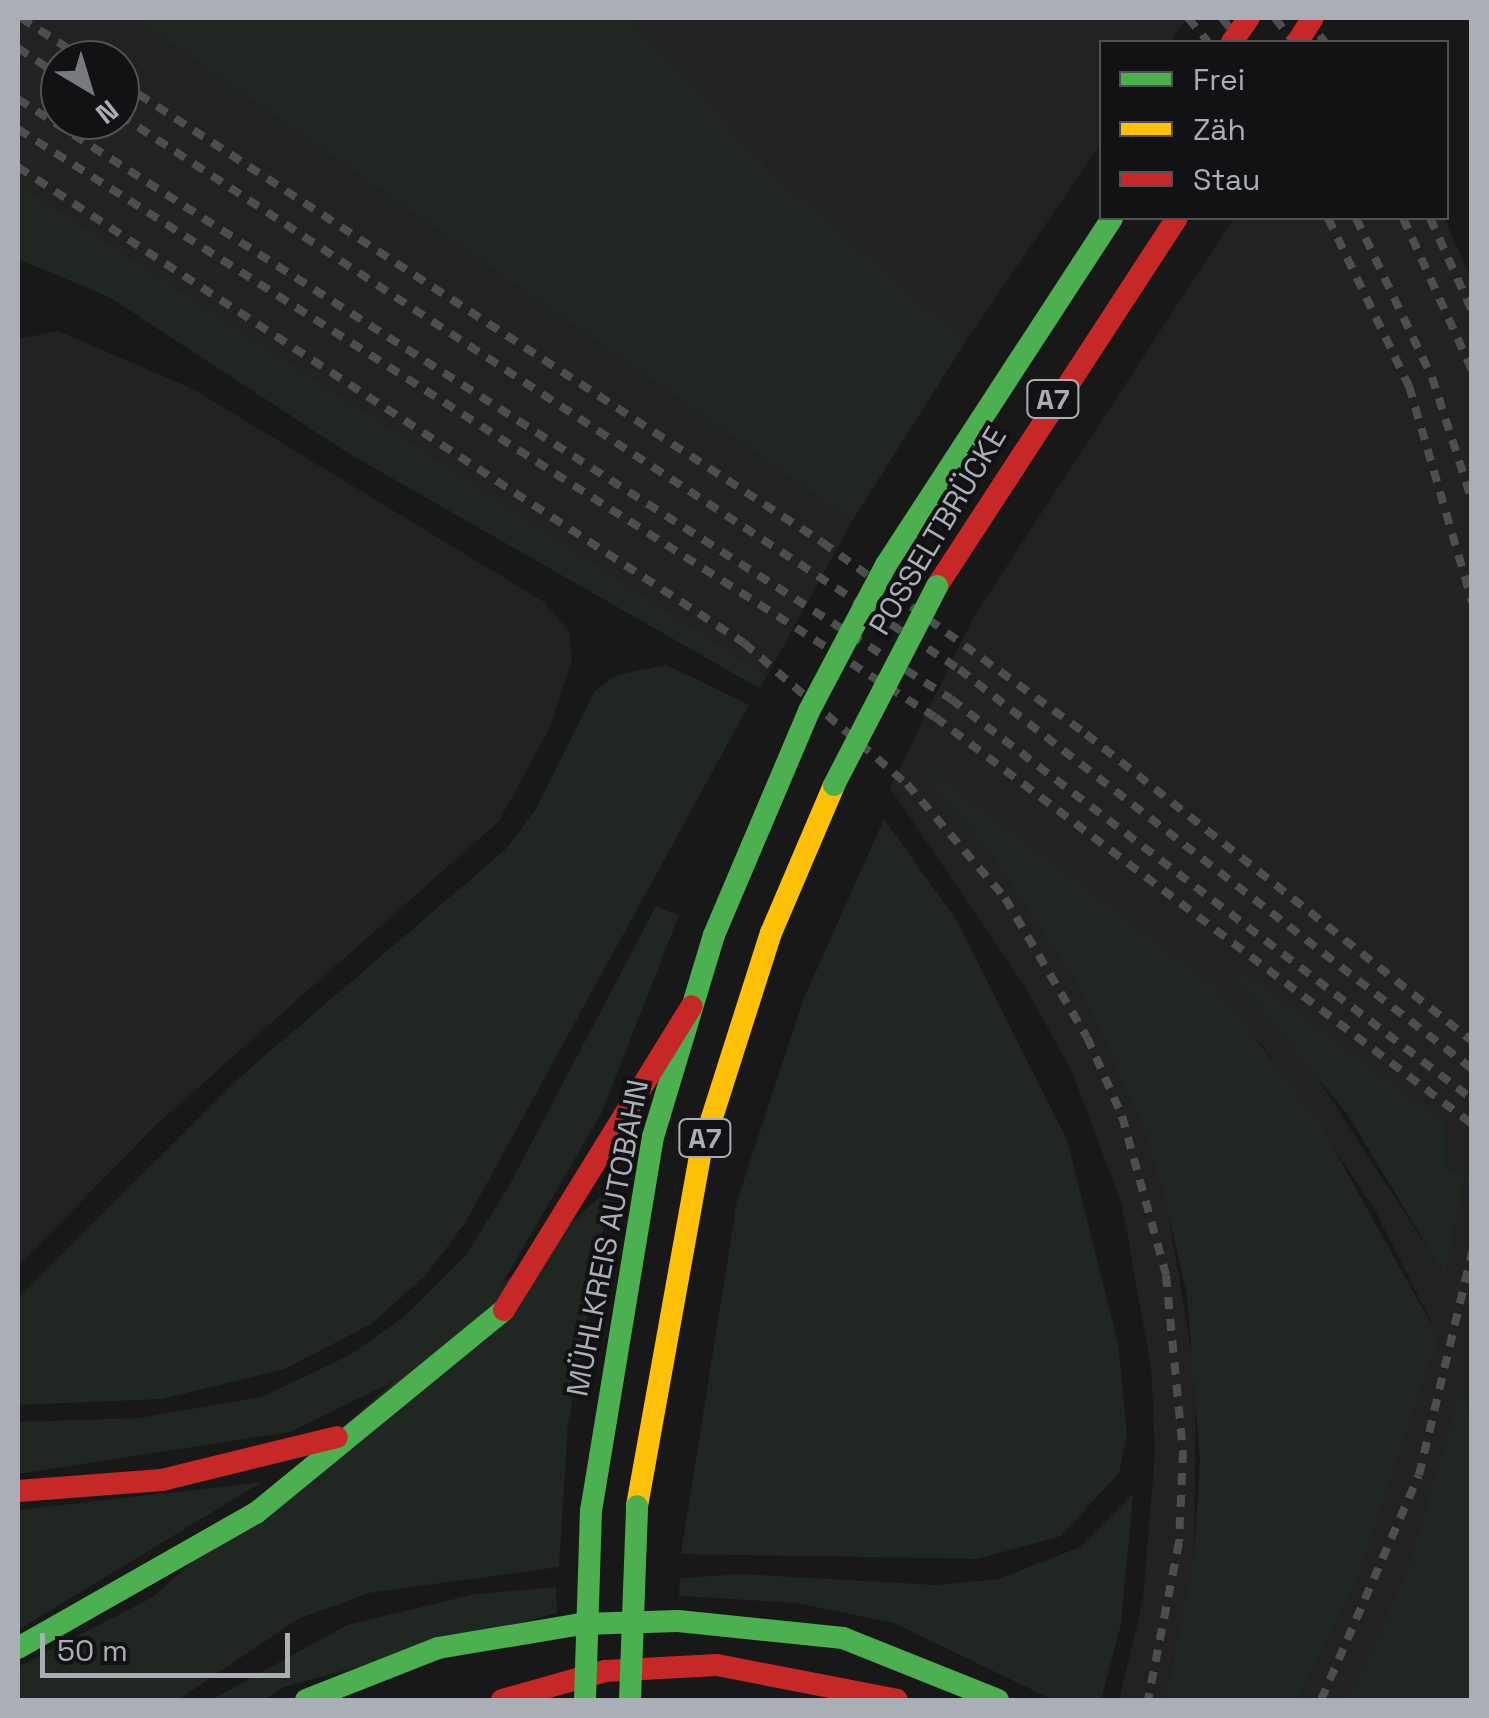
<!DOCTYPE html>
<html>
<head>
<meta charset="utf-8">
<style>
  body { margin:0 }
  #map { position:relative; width:1489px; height:1718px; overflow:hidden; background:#181818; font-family:"Space Grotesk",sans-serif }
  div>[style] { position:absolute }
  .built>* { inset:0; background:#222223 }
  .green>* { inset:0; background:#202621 }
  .fast>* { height:22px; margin:-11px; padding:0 11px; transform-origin:11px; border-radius:11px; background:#4caf50 }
  .slow>* { height:22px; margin:-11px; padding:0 11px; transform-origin:11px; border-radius:11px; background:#ffc107 }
  .jam>* { height:22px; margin:-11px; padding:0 11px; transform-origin:11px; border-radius:11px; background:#c62828 }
  .rail>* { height:8px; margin-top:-4px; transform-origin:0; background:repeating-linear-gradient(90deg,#4d4e50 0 12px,transparent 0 22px) }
  .fast-bridge>* { height:22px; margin:-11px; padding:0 11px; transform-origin:11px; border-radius:11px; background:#4caf50 }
  .jam-bridge>* { height:22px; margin:-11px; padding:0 11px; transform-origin:11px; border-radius:11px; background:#c62828 }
  span { translate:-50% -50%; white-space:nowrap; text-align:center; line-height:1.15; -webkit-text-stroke:8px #121214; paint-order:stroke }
  .shield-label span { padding:2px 8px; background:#121214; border:2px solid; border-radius:8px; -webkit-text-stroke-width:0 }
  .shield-label { font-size:28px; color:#aaafb7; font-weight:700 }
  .street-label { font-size:30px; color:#aaafb7 }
  .frame { position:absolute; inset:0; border:20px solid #aaafb7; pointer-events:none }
  .legend { position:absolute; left:1099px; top:40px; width:350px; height:180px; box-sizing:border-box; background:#121214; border:2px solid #4f5155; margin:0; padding:12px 18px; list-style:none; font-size:30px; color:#aaafb7 }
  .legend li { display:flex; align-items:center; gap:20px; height:50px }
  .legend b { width:50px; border:2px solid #4f5155 }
  .north { position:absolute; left:40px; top:40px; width:100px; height:100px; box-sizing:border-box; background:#121214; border:2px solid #4f5155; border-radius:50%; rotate:142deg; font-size:28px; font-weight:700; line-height:40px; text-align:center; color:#aaafb7 }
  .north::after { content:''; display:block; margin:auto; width:35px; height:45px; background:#777a7f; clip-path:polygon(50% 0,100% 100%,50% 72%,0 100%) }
  .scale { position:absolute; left:40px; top:1633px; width:250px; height:45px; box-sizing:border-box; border:5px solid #aaafb7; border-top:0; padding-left:12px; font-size:30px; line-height:35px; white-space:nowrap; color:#aaafb7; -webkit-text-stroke:8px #121214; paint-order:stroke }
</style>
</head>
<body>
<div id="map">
  <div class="built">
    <i style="clip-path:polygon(evenodd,18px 18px,134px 18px,852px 521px,767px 676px,18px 183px,18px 18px,60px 60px,120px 60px,120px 120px,60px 120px,60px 60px)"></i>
    <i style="clip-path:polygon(630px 18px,1187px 18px,1170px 42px,1102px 42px,1101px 143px,966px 341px,773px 172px)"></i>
    <i style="clip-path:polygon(evenodd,1234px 218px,1444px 218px,1472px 280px,1471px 1424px,1461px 1393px,1403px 1582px,1345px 1700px,1297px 1700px,1358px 1576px,1439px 1338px,1374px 1208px,1263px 1046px,911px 757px,992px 857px,1081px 990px,1144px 1129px,1168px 1212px,1196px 1380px,1194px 1554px,1165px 1700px,1119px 1700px,1143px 1600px,1155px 1453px,1151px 1367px,1122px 1205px,1072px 1072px,1026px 988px,890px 788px,973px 618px,1234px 218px,1307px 1062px,1446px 1171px,1466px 1174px,1445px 1275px,1307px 1062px)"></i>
    <i style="clip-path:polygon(58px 331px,193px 389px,544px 602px,569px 631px,572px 660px,550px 727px,499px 821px,157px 1124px,18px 1266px,18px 339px)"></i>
  </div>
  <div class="green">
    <i style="clip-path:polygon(134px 18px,630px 18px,773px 172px,966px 341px,852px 521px)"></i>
    <i style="clip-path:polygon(18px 183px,767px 676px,759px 688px,348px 453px,109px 297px,18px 259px)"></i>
    <i style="clip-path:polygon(667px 665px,749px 705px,465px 1223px,425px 1276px,371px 1324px,285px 1369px,162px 1399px,18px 1405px,18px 1298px,241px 1076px,505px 850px,536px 809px,595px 691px,617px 675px)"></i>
    <i style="clip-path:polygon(907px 753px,1214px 985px,1316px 1117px,1439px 1338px,1358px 1577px,1297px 1700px,1165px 1700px,1194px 1554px,1200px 1462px,1187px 1296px,1168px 1212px,1144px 1129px,1081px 990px,992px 857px)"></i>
    <i style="clip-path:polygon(884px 819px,957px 921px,1067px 1140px,1118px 1343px,1127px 1435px,1119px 1473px,1061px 1536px,978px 1559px,681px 1554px,737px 1201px,804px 998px)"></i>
    <i style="clip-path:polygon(656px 906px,679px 915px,602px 1112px,496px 1294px,398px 1379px,290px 1432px,18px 1474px,18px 1422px,139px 1418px,261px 1397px,350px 1355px,405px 1316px,466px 1255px,509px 1186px)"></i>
    <i style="clip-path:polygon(1239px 969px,1445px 1122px,1446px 1171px,1466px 1174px,1445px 1276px,1348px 1115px,1232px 974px)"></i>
    <i style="clip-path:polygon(611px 1187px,568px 1424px,559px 1567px,369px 1593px,298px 1619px,178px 1700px,18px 1700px,18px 1667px,153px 1597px)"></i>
    <i style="clip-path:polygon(1461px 1391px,1472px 1424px,1471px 1700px,1345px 1700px,1403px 1582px)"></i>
    <i style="clip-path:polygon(262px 1482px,18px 1630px,18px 1510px)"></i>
    <i style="clip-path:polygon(1133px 1494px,1121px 1624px,1101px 1700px,1053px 1700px,894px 1623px,796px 1603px,679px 1596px,680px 1578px,742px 1574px,936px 1585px,999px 1579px,1080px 1547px)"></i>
    <i style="clip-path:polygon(556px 1587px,557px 1613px,284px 1687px,264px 1700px,211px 1700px,347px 1625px,475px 1594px)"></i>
  </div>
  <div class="fast">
    <i style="left:591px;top:1511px;width:379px;rotate:-80.6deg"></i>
    <i style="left:653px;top:1137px;width:211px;rotate:-73.2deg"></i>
    <i style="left:714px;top:935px;width:243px;rotate:-67deg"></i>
    <i style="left:18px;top:1648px;width:274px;rotate:-29.6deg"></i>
    <i style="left:256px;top:1513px;width:320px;rotate:-39.3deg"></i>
    <i style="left:306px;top:1700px;width:142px;rotate:-21.5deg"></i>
    <i style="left:438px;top:1648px;width:146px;rotate:-9.5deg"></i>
    <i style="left:582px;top:1624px;width:96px;rotate:-1.8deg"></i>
    <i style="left:678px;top:1621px;width:166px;rotate:5.9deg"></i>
    <i style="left:843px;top:1638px;width:167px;rotate:21.8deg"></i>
  </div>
  <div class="slow">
    <i style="left:637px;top:1506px;width:360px;rotate:-79.8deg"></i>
    <i style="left:701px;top:1152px;width:230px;rotate:-72.3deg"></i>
    <i style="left:771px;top:933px;width:161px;rotate:-66.9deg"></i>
  </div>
  <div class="jam">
    <i style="left:937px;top:586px;width:439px;rotate:-56.9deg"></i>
    <i style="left:504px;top:1310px;width:357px;rotate:-58.3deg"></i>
    <i style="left:18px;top:1491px;width:144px;rotate:-4.4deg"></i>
    <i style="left:162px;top:1480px;width:180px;rotate:-13.8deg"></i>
    <i style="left:502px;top:1700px;width:107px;rotate:-15.7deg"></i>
    <i style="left:605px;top:1671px;width:112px;rotate:-3.1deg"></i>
    <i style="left:717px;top:1665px;width:183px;rotate:11deg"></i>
  </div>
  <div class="rail">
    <i style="left:21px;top:18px;width:77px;rotate:32.9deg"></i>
    <i style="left:1188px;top:18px;width:31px;rotate:50deg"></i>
    <i style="left:1222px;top:18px;width:31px;rotate:52deg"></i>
    <i style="left:1275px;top:18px;width:31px;rotate:52deg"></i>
    <i style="left:1306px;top:18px;width:31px;rotate:52deg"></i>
    <i style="left:18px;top:48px;width:50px;rotate:33.7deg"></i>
    <i style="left:120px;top:82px;width:839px;rotate:33.24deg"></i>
    <i style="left:822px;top:542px;width:326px;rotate:36deg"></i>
    <i style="left:1086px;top:734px;width:493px;rotate:38.5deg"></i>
    <i style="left:18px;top:99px;width:1109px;rotate:32.74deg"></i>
    <i style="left:951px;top:699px;width:657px;rotate:37.52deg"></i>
    <i style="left:120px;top:115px;width:1005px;rotate:33.44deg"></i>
    <i style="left:959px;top:669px;width:651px;rotate:37.94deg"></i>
    <i style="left:18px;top:129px;width:1089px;rotate:32.67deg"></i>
    <i style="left:935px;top:717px;width:674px;rotate:37.16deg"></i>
    <i style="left:18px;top:167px;width:868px;rotate:33.25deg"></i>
    <i style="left:744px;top:643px;width:216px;rotate:40.9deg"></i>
    <i style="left:907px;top:784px;width:150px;rotate:49.3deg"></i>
    <i style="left:1005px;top:898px;width:161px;rotate:59.5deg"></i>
    <i style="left:1087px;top:1037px;width:86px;rotate:66.1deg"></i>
    <i style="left:1122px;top:1116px;width:165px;rotate:74.5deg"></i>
    <i style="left:1166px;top:1275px;width:177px;rotate:84.5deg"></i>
    <i style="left:1183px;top:1451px;width:91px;rotate:92.5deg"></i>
    <i style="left:1179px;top:1542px;width:161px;rotate:101.1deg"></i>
    <i style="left:1328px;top:218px;width:187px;rotate:64.3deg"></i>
    <i style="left:1409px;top:386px;width:225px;rotate:73.7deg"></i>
    <i style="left:1356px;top:218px;width:176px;rotate:64.5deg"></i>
    <i style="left:1432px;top:377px;width:130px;rotate:72.1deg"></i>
    <i style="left:1403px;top:218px;width:167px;rotate:65.6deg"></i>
    <i style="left:1430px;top:218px;width:102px;rotate:65.7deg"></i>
    <i style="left:1321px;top:1700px;width:245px;rotate:-66.5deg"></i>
    <i style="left:1419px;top:1475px;width:229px;rotate:-76.6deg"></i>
  </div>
  <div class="fast-bridge">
    <i style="left:809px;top:711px;width:165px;rotate:-62.2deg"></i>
    <i style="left:886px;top:565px;width:414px;rotate:-56.9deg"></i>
    <i style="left:834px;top:785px;width:224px;rotate:-62.6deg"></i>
    <i style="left:585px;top:1700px;width:189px;rotate:-88.2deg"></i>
    <i style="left:630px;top:1700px;width:194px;rotate:-87.9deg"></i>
  </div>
  <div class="jam-bridge">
    <i style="left:1298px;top:41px;width:27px;rotate:-57deg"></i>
    <i style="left:1232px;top:42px;width:29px;rotate:-55deg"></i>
  </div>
  <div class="shield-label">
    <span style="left:1053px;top:399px">A7</span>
    <span style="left:705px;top:1138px">A7</span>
  </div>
  <div class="street-label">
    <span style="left:938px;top:531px;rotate:-59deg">POSSELTBRÜCKE</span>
    <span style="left:608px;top:1238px;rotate:-79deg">MÜHLKREIS AUTOBAHN</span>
  </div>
  <div class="frame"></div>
  <ul class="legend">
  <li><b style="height:12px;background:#4caf50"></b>Frei</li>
  <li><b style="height:12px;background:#ffc107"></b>Zäh</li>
  <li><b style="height:12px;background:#c62828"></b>Stau</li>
  </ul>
  <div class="north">N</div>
  <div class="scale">50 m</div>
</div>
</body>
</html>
